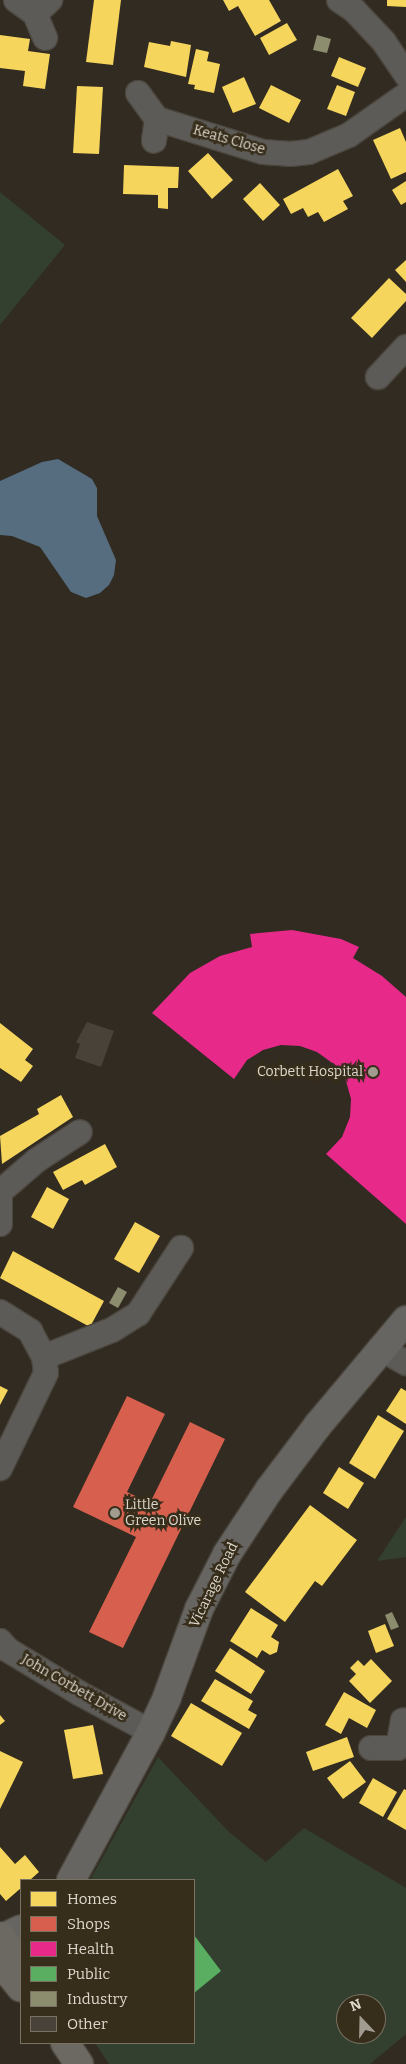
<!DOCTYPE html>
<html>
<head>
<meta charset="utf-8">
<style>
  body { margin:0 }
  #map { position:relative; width:406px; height:2064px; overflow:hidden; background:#312b21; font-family:Bitter,serif }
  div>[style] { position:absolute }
  .green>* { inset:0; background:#34402f }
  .water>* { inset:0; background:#566c7f }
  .homes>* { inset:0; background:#f6d55c }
  .shops>* { inset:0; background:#d6604d }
  .health>* { inset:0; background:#e7298a }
  .public>* { inset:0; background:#5aae61 }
  .industry>* { inset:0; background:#8c8c6e }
  .building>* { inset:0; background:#484238 }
  .roads { filter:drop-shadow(1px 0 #4b463e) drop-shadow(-1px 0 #4b463e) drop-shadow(0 1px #4b463e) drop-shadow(0 -1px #4b463e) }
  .street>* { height:24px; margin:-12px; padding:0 12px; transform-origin:12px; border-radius:12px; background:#5d5b57 }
  .secondary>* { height:28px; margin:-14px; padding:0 14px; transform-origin:14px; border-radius:14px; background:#676561 }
  .highway>* { height:28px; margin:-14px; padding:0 14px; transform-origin:14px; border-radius:14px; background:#6c6862 }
  .dots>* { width:14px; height:14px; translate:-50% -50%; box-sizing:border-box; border:2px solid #372d1b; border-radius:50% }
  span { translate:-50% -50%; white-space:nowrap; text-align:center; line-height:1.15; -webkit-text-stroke:5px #372d1b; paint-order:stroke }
  .street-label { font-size:14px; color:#ddd7cc }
  .poi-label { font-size:14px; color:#ddd7cc }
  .right { translate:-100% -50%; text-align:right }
  .left { translate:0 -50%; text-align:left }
  .legend { position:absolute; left:20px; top:1879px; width:175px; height:165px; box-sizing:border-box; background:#372d1b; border:1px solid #797162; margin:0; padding:6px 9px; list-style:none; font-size:15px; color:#ddd7cc }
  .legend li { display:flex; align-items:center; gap:10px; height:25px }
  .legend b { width:25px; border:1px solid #797162 }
  .north { position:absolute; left:336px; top:1994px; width:50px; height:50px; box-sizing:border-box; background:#372d1b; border:1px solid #797162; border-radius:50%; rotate:339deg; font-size:14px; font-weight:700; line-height:20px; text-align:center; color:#ddd7cc }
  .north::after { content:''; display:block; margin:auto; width:18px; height:22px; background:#a19b90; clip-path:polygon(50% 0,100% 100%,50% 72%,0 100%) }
</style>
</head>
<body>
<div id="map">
  <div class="green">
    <i style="clip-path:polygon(0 192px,65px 245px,0 325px)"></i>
    <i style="clip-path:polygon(406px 1517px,406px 1557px,377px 1561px)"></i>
    <i style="clip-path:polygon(evenodd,158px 1757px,229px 1832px,266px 1862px,304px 1828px,406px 1888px,406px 2034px,370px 2064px,109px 2064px,95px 2043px,194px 2043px,194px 1880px,90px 1880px,158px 1757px,346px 2004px,376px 2004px,376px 2034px,346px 2034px,346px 2004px)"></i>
  </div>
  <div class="water">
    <i style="clip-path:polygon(58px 459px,92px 479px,97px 488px,97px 516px,116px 560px,114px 575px,109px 585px,100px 593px,86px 598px,71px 592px,40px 547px,12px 536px,0 535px,0 481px,42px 462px)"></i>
  </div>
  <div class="homes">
    <i style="clip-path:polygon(94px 0,121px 0,113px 65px,86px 62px)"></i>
    <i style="clip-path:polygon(223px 0,269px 0,281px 21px,255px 36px,238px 6px,229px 11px)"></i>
    <i style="clip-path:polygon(387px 0,406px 0,406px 7px,387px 6px)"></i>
    <i style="clip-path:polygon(287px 23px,297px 40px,269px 55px,260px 38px)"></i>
    <i style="clip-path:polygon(0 35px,30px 39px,28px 51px,50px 54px,45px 89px,23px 86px,25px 71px,0 68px)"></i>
    <i style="clip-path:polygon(171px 41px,191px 45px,186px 77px,144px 67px,149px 42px,170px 46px)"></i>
    <i style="clip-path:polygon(196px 49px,209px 52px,207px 61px,220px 64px,214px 93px,194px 89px,195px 85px,188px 84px)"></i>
    <i style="clip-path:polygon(339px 57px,366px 68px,358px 87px,331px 76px)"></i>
    <i style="clip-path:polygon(244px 77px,256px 104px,233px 113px,222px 87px)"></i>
    <i style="clip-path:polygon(271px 85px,301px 100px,289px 123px,259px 108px)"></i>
    <i style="clip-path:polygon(337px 85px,355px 92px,346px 116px,327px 109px)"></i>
    <i style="clip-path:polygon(77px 86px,103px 87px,99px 154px,73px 153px)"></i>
    <i style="clip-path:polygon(400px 128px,406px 142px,406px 172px,391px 179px,373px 140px)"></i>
    <i style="clip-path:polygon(208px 153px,233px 180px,212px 199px,188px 171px)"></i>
    <i style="clip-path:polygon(124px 165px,179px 167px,178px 188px,168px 188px,168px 209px,158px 208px,158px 195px,123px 194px)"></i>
    <i style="clip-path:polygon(338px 169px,353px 196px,343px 201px,348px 209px,324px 222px,318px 212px,308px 217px,303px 208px,291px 214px,283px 199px)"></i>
    <i style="clip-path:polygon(406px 181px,406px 202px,401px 205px,392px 190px)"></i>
    <i style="clip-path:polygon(260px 183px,280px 205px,263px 221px,243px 199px)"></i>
    <i style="clip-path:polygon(406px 260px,406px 282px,395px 270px)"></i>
    <i style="clip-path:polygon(389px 278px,406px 294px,406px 301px,372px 338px,351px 318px)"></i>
    <i style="clip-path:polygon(0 1023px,33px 1049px,25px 1060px,33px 1066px,21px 1082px,0 1068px)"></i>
    <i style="clip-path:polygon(61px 1095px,73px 1117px,2px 1164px,0 1136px,39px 1114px,37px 1109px)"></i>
    <i style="clip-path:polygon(105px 1144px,117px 1167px,85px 1185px,82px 1180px,63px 1190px,53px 1172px)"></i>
    <i style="clip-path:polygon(47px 1187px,69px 1199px,53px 1229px,31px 1217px)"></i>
    <i style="clip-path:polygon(135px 1222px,160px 1236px,139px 1273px,114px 1259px)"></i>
    <i style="clip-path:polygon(13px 1251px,104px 1301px,90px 1327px,0 1278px)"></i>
    <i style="clip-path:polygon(0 1386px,8px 1390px,0 1405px)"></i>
    <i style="clip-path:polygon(401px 1388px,406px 1391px,406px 1424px,386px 1411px)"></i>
    <i style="clip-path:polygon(378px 1415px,404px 1431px,375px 1479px,349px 1463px)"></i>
    <i style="clip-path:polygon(339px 1467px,364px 1483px,348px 1509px,323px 1493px)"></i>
    <i style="clip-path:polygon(310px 1505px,357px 1540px,322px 1586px,315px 1581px,285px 1622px,245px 1592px)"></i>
    <i style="clip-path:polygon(251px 1608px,278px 1625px,271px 1637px,279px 1642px,277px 1652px,270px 1655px,262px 1650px,257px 1658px,230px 1641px)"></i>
    <i style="clip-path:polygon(385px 1624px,394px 1646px,376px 1653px,368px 1631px)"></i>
    <i style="clip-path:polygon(230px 1648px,265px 1671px,251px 1694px,215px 1671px)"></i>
    <i style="clip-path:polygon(371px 1659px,392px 1681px,370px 1703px,349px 1681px,356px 1674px,350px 1668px,358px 1660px,364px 1666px)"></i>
    <i style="clip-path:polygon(215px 1679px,253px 1701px,248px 1710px,257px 1715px,249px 1729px,201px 1701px)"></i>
    <i style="clip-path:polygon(344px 1692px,376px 1710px,367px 1728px,349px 1718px,341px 1734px,325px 1725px)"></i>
    <i style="clip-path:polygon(191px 1703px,242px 1733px,222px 1766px,171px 1736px)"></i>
    <i style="clip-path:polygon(0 1715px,5px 1721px,0 1725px)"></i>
    <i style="clip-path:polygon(93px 1725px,103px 1774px,73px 1779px,64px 1730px)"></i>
    <i style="clip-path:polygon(347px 1737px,354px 1757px,313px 1771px,306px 1752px)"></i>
    <i style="clip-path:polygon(0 1751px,23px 1762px,0 1809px)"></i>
    <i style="clip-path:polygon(350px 1761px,366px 1782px,343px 1799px,327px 1778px)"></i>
    <i style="clip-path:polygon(373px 1778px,397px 1792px,383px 1817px,359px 1803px)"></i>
    <i style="clip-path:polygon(404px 1789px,406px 1790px,406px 1830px,387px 1819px)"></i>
    <i style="clip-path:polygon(0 1847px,15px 1864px,25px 1855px,39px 1872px,30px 1880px,21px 1880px,21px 1888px,6px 1901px,0 1894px)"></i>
  </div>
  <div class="shops">
    <i style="clip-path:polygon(127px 1396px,165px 1414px,127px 1492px,150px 1503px,190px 1422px,225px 1439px,123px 1648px,89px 1632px,136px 1537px,73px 1507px)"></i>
  </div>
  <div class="health">
    <i style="clip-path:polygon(292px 930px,341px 939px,359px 947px,353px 958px,382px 976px,406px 997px,406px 1224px,326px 1154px,342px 1137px,350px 1117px,351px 1099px,346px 1081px,335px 1065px,317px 1052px,300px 1046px,281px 1045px,263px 1050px,247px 1060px,234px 1079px,152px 1013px,190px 973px,220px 956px,252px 947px,250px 934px)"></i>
  </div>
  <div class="public">
    <i style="clip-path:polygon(194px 1935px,221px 1971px,194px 1993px)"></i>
  </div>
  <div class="industry">
    <i style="clip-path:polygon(317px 35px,331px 39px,327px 53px,313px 50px)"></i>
    <i style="clip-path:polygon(118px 1287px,127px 1292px,118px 1308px,109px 1303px)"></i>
    <i style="clip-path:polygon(392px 1612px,399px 1627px,391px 1630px,385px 1615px)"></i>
  </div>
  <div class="building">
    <i style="clip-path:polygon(87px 1022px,114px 1031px,101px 1067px,75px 1058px,80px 1044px,76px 1042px)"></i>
  </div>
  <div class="roads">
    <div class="street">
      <i style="left:16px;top:0;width:24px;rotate:36deg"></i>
      <i style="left:35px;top:14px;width:26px;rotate:67deg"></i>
      <i style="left:339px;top:0;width:18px;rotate:34deg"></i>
      <i style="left:354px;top:10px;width:44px;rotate:46.8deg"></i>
      <i style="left:384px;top:42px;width:40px;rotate:56deg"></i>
      <i style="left:35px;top:14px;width:21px;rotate:-43deg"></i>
      <i style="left:138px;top:93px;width:32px;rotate:54deg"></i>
      <i style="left:157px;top:119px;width:22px;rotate:98deg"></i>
      <i style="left:157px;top:119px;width:111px;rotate:17.3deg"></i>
      <i style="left:263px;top:152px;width:27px;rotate:4deg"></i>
      <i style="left:290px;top:154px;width:19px;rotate:-6deg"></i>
      <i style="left:309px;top:152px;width:43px;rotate:-23deg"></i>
      <i style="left:349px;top:135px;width:70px;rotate:-35.1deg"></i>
      <i style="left:378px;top:377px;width:41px;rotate:-47deg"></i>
      <i style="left:0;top:1192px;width:49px;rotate:-40.9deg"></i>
      <i style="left:37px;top:1160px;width:51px;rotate:-33.1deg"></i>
      <i style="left:0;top:1192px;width:32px;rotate:90deg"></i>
      <i style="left:0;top:1312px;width:36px;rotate:32deg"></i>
      <i style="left:30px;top:1331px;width:30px;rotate:62deg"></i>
      <i style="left:44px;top:1357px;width:16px;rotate:83deg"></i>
      <i style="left:46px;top:1373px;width:106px;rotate:115.8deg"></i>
      <i style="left:380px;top:1348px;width:30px;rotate:30deg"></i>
      <i style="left:44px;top:1357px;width:73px;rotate:-21.7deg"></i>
      <i style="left:112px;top:1330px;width:31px;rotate:-32deg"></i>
      <i style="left:138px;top:1314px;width:79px;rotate:-56.9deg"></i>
      <i style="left:0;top:1641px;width:12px;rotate:48deg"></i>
      <i style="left:8px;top:1650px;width:83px;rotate:31.2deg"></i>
      <i style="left:79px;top:1693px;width:82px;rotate:28.4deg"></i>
      <i style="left:371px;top:1748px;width:27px"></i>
      <i style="left:398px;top:1748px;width:28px;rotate:-80deg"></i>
    </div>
    <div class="secondary">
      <i style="left:71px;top:1880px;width:168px;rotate:-61.6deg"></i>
      <i style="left:151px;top:1732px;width:38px;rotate:-65deg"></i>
      <i style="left:167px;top:1697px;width:94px;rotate:-70deg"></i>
      <i style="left:199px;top:1609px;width:62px;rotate:-63deg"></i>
      <i style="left:227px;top:1554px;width:77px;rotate:-56.7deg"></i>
      <i style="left:269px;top:1490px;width:81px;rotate:-53deg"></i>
      <i style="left:318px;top:1425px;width:137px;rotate:-50deg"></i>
      <i style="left:0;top:1939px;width:23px;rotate:-25deg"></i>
    </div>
    <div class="highway">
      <i style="left:0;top:1936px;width:36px;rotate:54deg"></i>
      <i style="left:0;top:1962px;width:33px;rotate:51deg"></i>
      <i style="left:65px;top:2043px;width:25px;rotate:56deg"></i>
    </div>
  </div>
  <div class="dots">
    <i style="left:373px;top:1072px;background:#a19b90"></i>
    <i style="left:115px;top:1513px;background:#a19b90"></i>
  </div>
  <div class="street-label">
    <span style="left:229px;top:140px;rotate:16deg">Keats Close</span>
    <span style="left:214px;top:1585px;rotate:-64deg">Vicarage Road</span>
    <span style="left:74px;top:1688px;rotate:30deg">John Corbett Drive</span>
  </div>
  <div class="poi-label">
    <span class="right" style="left:363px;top:1072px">Corbett Hospital</span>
    <span class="left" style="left:125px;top:1513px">Little<br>Green Olive</span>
  </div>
  <ul class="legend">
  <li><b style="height:14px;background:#f6d55c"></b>Homes</li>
  <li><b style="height:14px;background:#d6604d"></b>Shops</li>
  <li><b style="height:14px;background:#e7298a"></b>Health</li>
  <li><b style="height:14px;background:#5aae61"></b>Public</li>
  <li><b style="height:14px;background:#8c8c6e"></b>Industry</li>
  <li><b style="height:14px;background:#484238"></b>Other</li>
  </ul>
  <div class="north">N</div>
</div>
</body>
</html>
